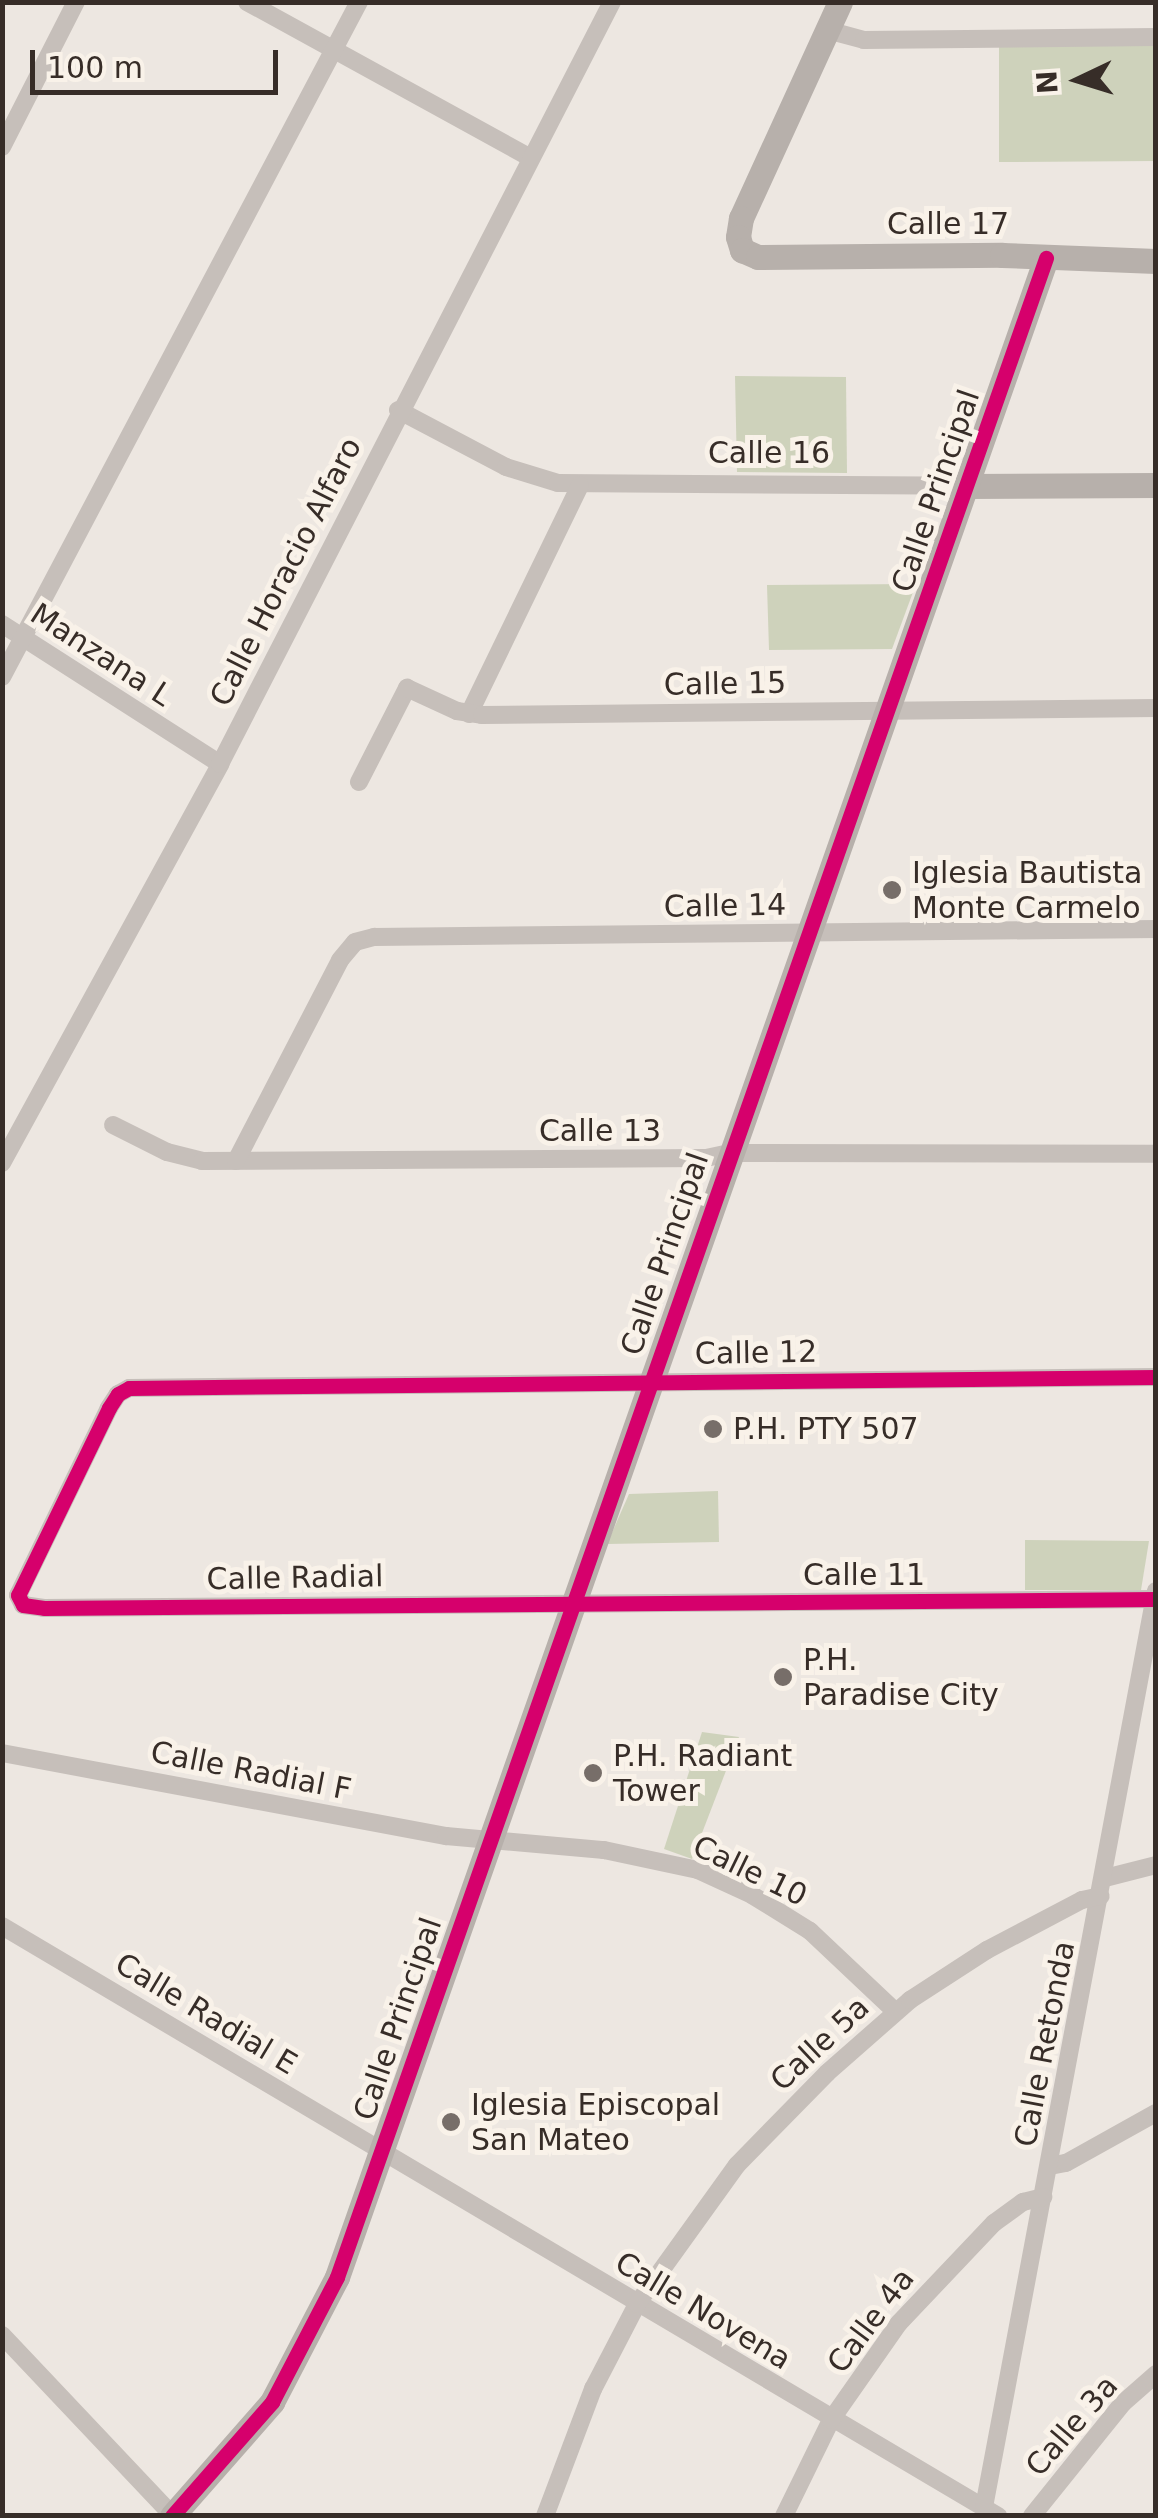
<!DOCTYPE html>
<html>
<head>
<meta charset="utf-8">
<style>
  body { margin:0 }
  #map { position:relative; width:1158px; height:2518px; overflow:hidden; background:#ede7e1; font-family:"DejaVu Sans",sans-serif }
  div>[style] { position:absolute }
  .green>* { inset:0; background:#ced2bb }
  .street>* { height:18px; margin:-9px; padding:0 9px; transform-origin:9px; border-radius:9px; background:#c6bfba }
  .secondary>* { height:25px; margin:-12.5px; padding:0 12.5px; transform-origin:12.5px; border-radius:12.5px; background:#b7b0ab }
  .cycleway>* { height:15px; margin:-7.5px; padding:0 7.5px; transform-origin:7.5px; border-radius:7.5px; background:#d6006c }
  .dots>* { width:28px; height:28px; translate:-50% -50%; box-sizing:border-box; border:5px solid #f9f2e9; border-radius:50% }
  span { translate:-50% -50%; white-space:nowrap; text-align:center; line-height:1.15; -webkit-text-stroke:10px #f9f2e9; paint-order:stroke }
  .street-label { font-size:30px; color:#372d28 }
  .poi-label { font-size:30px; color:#372d28 }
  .left { translate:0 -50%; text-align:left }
  .frame { position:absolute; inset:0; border:5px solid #372d28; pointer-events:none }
  .north { position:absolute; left:1028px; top:30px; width:100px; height:100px; -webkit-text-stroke:8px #f9f2e9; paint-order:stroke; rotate:266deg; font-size:28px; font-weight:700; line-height:40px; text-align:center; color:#372d28 }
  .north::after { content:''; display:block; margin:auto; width:35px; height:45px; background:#372d28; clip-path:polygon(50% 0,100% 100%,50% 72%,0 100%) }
  .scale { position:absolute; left:30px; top:50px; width:248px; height:45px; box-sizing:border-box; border:5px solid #372d28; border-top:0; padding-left:12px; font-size:30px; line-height:35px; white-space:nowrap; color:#372d28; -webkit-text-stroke:8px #f9f2e9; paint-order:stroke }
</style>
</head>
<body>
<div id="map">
  <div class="green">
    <i style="clip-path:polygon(1155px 44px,1155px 161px,999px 162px,999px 46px)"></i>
    <i style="clip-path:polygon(735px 376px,846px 377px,847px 473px,737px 472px)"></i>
    <i style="clip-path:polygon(916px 584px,892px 649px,769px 650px,767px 585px)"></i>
    <i style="clip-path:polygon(718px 1491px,719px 1542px,607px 1544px,629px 1494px)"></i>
    <i style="clip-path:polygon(1025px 1540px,1149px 1541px,1141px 1590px,1025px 1590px)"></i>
    <i style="clip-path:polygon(702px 1732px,739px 1737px,692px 1859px,664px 1849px)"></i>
  </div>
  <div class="street">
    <i style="left:247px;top:2px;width:322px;rotate:28.8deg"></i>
    <i style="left:827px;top:30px;width:38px;rotate:15deg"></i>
    <i style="left:864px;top:40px;width:292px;rotate:-0.6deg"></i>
    <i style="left:2px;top:147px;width:163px;rotate:-63deg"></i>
    <i style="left:398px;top:410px;width:122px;rotate:27.8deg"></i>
    <i style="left:506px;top:467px;width:54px;rotate:17.1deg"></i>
    <i style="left:558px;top:483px;width:408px;rotate:0.4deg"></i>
    <i style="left:2px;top:624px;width:259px;rotate:32.7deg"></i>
    <i style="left:2px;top:677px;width:764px;rotate:-62.13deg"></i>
    <i style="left:469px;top:714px;width:254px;rotate:-64.1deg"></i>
    <i style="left:359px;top:782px;width:106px;rotate:-62.9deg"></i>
    <i style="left:407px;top:688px;width:55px;rotate:24.7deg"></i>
    <i style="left:457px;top:711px;width:25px;rotate:9deg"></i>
    <i style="left:482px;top:715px;width:674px;rotate:-0.6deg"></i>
    <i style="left:113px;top:1125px;width:60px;rotate:26.6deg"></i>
    <i style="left:167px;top:1152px;width:36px;rotate:14deg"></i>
    <i style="left:202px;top:1161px;width:504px;rotate:-0.34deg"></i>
    <i style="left:706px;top:1158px;width:25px;rotate:-12deg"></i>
    <i style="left:730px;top:1153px;width:426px;rotate:0.1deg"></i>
    <i style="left:236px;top:1161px;width:226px;rotate:-62.6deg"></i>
    <i style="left:340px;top:960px;width:23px;rotate:-50deg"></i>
    <i style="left:355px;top:942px;width:20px;rotate:-15deg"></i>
    <i style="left:374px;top:937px;width:782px;rotate:-0.59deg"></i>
    <i style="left:2px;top:1163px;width:455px;rotate:-61.3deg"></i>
    <i style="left:220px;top:764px;width:857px;rotate:-62.78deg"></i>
    <i style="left:1156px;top:1377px;width:1027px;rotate:179.39deg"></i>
    <i style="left:129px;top:1388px;width:13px;rotate:151deg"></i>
    <i style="left:118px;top:1394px;width:17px;rotate:123deg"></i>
    <i style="left:109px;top:1408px;width:208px;rotate:115.9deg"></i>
    <i style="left:18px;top:1595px;width:11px;rotate:63deg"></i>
    <i style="left:23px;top:1605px;width:21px;rotate:8deg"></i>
    <i style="left:44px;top:1608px;width:1112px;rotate:-0.46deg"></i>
    <i style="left:2px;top:1753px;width:452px;rotate:10.6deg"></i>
    <i style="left:446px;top:1836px;width:159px;rotate:5.1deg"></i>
    <i style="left:604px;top:1850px;width:96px;rotate:12deg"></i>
    <i style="left:698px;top:1870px;width:60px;rotate:24.8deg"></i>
    <i style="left:752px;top:1895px;width:68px;rotate:31.8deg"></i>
    <i style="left:810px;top:1931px;width:118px;rotate:43.3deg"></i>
    <i style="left:1105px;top:1878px;width:53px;rotate:-14.3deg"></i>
    <i style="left:2px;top:1926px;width:1158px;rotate:30.64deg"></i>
    <i style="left:1050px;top:2166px;width:16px;rotate:-11deg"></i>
    <i style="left:1066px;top:2163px;width:103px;rotate:-29.1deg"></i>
    <i style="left:2px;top:2335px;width:249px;rotate:46.6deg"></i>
    <i style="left:984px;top:2507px;width:932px;rotate:-79.37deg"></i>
    <i style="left:545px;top:2516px;width:136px;rotate:-69.3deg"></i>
    <i style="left:593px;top:2389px;width:96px;rotate:-62.6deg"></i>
    <i style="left:637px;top:2304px;width:171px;rotate:-54.3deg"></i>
    <i style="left:737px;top:2165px;width:129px;rotate:-45.6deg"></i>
    <i style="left:827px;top:2073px;width:111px;rotate:-41.3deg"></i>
    <i style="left:910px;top:2000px;width:92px;rotate:-33deg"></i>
    <i style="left:987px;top:1950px;width:107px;rotate:-27.8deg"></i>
    <i style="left:1082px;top:1900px;width:19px;rotate:-12deg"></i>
    <i style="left:784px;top:2516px;width:107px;rotate:-63.9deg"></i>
    <i style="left:831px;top:2420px;width:118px;rotate:-55deg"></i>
    <i style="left:899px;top:2323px;width:138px;rotate:-46.5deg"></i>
    <i style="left:994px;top:2223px;width:36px;rotate:-36deg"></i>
    <i style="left:1023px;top:2202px;width:21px;rotate:-14deg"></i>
    <i style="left:1032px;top:2516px;width:145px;rotate:-51.2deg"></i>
    <i style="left:1123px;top:2403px;width:44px;rotate:-41.3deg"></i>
  </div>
  <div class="secondary">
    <i style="left:840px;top:2px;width:238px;rotate:114.6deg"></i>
    <i style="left:741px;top:218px;width:19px;rotate:99deg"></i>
    <i style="left:738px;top:237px;width:14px;rotate:73deg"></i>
    <i style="left:742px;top:250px;width:17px;rotate:24deg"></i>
    <i style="left:758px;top:257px;width:244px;rotate:-0.5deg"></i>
    <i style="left:1002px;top:255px;width:154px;rotate:2.2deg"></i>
    <i style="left:966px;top:486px;width:190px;rotate:-0.3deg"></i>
    <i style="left:172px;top:2516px;width:152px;rotate:-48.7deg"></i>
    <i style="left:272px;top:2402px;width:141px;rotate:-62.5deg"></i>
    <i style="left:337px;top:2277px;width:2140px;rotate:-70.65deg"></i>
  </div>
  <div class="cycleway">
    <i style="left:1156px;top:1377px;width:1027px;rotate:179.39deg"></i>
    <i style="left:129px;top:1388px;width:13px;rotate:151deg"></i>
    <i style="left:118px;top:1394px;width:17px;rotate:123deg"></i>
    <i style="left:109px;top:1408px;width:208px;rotate:115.9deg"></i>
    <i style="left:18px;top:1595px;width:11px;rotate:63deg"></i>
    <i style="left:23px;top:1605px;width:21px;rotate:8deg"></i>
    <i style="left:44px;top:1608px;width:1112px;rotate:-0.46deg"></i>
    <i style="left:172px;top:2516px;width:152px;rotate:-48.7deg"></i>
    <i style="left:272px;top:2402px;width:141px;rotate:-62.5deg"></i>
    <i style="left:337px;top:2277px;width:2140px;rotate:-70.65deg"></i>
  </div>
  <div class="dots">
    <i style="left:892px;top:890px;background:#776e69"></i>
    <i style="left:713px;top:1429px;background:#776e69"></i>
    <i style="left:783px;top:1677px;background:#776e69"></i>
    <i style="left:593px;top:1773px;background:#776e69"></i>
    <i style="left:451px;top:2122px;background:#776e69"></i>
  </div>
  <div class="street-label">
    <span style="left:948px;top:224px">Calle 17</span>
    <span style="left:769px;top:453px">Calle 16</span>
    <span style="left:936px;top:491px;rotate:-71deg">Calle Principal</span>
    <span style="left:286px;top:572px;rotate:-63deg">Calle Horacio Alfaro</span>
    <span style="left:101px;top:655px;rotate:33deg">Manzana L</span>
    <span style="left:725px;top:684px;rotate:-1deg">Calle 15</span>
    <span style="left:725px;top:906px;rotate:-1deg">Calle 14</span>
    <span style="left:600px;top:1131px">Calle 13</span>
    <span style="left:665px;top:1254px;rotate:-71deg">Calle Principal</span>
    <span style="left:756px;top:1353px;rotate:-1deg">Calle 12</span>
    <span style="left:864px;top:1575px">Calle 11</span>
    <span style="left:295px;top:1578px;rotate:-1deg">Calle Radial</span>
    <span style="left:251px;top:1771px;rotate:11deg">Calle Radial F</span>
    <span style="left:750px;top:1871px;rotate:26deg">Calle 10</span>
    <span style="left:206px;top:2014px;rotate:31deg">Calle Radial E</span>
    <span style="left:398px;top:2019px;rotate:-71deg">Calle Principal</span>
    <span style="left:820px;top:2044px;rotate:-43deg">Calle 5a</span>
    <span style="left:1045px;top:2044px;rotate:-79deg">Calle Retonda</span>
    <span style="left:703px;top:2311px;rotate:31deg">Calle Novena</span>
    <span style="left:871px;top:2321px;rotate:-53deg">Calle 4a</span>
    <span style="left:1072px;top:2426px;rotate:-49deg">Calle 3a</span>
  </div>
  <div class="poi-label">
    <span class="left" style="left:912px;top:890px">Iglesia Bautista<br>Monte Carmelo</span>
    <span class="left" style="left:733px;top:1429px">P.H. PTY 507</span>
    <span class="left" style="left:803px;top:1677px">P.H.<br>Paradise City</span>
    <span class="left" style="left:613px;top:1773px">P.H. Radiant<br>Tower</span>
    <span class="left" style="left:471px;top:2122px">Iglesia Episcopal<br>San Mateo</span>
  </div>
  <div class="frame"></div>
  <div class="north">N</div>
  <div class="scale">100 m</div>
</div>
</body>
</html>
